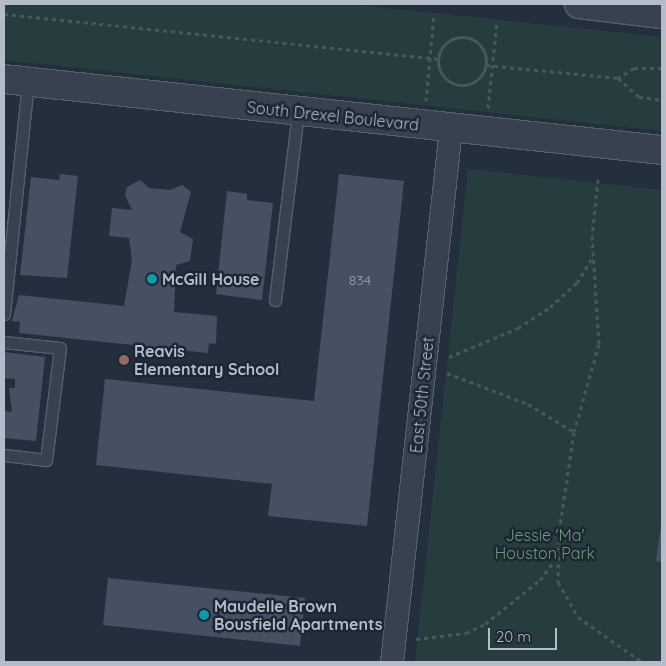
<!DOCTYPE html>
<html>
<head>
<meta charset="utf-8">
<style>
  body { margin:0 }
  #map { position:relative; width:666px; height:666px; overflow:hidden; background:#242f3e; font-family:Quicksand,sans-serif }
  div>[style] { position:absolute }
  .green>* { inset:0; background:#263c3f }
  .building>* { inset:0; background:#455162 }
  .path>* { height:3px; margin-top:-1.5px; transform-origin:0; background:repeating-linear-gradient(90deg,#44595c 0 4px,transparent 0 8px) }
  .path>.ring { margin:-1.5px; padding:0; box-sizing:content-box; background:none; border:3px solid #44595c; border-radius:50% }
  .roads { filter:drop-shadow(1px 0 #565f6c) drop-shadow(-1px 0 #565f6c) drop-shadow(0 1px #565f6c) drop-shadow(0 -1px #565f6c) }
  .service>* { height:11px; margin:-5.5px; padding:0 5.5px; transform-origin:5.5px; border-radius:5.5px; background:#38414e }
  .minor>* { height:22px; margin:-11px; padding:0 11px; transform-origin:11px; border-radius:11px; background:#38414e }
  .tertiary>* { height:28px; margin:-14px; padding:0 14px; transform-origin:14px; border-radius:14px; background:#38414e }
  .dots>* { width:14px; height:14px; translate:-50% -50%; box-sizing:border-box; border:2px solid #1d2633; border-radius:50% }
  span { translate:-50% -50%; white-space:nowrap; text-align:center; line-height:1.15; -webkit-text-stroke:5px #1d2633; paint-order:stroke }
  .number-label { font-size:14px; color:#98a1af }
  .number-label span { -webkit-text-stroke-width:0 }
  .street-label { font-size:16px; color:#b4bcc9 }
  .poi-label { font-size:16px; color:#b4bcc9; font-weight:700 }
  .left { translate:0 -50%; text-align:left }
  .park-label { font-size:16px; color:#6b9a76 }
  .frame { position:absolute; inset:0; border:5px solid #b4bcc9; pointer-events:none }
  .scale { position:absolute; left:488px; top:628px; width:69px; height:22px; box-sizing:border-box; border:2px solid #b4bcc9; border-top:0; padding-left:6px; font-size:15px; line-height:18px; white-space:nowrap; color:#b4bcc9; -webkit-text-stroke:4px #1d2633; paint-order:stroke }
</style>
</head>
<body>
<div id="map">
  <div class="green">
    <i style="clip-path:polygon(4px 4px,347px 4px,662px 37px,662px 131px,4px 60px)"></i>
    <i style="clip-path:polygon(468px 169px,662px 190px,662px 662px,415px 662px)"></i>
  </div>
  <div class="building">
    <i style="clip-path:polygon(60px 174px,78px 176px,67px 278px,20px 275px,31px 177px,59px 180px)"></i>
    <i style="clip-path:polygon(339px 174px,404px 181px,367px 526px,268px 516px,272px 484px,96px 465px,105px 379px,314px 401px)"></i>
    <i style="clip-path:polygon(140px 180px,149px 188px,170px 190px,182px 185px,191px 192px,180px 232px,193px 239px,190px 261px,176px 265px,174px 312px,217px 316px,216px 344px,209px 343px,208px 353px,19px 333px,20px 322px,12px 321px,19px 295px,124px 306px,132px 260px,129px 238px,109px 236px,112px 208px,132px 210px,125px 195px,127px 187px)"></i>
    <i style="clip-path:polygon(227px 191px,247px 194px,247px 200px,273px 203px,262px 300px,216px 294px)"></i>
    <i style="clip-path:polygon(4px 352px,45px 357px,36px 441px,4px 438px,4px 411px,12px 412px,9px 388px,15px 388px,15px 379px,4px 378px)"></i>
    <i style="clip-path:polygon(662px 516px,662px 562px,656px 561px)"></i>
    <i style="clip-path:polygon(108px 578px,305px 598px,300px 646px,103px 625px)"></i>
  </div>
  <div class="path">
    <i style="left:4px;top:14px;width:435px;rotate:5.9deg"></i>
    <i class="ring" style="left:438px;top:37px;width:45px;height:45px"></i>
    <i style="left:486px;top:65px;width:133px;rotate:5.6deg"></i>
    <i style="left:662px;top:68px;width:28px;rotate:180deg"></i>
    <i style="left:634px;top:68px;width:19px;rotate:148deg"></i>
    <i style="left:618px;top:78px;width:28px;rotate:42deg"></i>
    <i style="left:639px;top:97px;width:23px;rotate:7deg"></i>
    <i style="left:426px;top:101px;width:87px;rotate:-84.7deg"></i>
    <i style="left:488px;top:108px;width:87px;rotate:-84.1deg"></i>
    <i style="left:598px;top:179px;width:57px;rotate:96deg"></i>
    <i style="left:592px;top:236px;width:108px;rotate:86.3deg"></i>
    <i style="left:599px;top:344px;width:91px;rotate:105.9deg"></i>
    <i style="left:574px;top:432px;width:101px;rotate:98.5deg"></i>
    <i style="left:559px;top:532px;width:50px;rotate:91.1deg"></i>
    <i style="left:558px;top:582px;width:40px;rotate:60.3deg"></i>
    <i style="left:578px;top:617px;width:78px;rotate:35.1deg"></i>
    <i style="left:449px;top:357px;width:75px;rotate:-22.8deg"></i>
    <i style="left:518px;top:328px;width:38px;rotate:-33deg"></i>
    <i style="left:550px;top:307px;width:36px;rotate:-42deg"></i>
    <i style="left:577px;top:283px;width:29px;rotate:-59deg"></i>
    <i style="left:447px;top:373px;width:87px;rotate:20.9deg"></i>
    <i style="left:528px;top:404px;width:54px;rotate:31.3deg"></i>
    <i style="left:416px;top:639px;width:50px;rotate:-6.8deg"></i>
    <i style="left:466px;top:633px;width:21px;rotate:-25deg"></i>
    <i style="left:485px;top:624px;width:70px;rotate:-38.7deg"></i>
    <i style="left:540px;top:580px;width:26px;rotate:-53deg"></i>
  </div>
  <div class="roads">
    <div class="service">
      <i style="left:275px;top:300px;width:189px;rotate:-83deg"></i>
      <i style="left:4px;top:314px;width:233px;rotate:-84.1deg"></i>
      <i style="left:4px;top:342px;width:56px;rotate:6.1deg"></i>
      <i style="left:60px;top:348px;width:113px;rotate:97.1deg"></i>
      <i style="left:46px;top:460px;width:42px;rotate:-173.2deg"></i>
    </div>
    <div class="minor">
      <i style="left:392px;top:662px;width:536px;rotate:-83.68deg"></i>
    </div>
    <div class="tertiary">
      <i style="left:579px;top:4px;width:84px;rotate:6.9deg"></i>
      <i style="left:4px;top:79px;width:662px;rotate:6.16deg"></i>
    </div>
  </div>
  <div class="dots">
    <i style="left:152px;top:279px;background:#0f9aa8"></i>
    <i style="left:124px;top:360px;background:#8d6e63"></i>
    <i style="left:204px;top:615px;background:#0f9aa8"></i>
  </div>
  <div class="number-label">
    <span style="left:360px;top:280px">834</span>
  </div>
  <div class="street-label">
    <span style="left:333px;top:116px;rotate:6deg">South Drexel Boulevard</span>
    <span style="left:422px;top:395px;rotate:-84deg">East 50th Street</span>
  </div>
  <div class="poi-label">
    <span class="left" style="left:162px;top:279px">McGill House</span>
    <span class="left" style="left:134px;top:360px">Reavis<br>Elementary School</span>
    <span class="left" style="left:214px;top:615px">Maudelle Brown<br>Bousfield Apartments</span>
  </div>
  <div class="park-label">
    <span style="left:545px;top:544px">Jessie 'Ma'<br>Houston Park</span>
  </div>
  <div class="frame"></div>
  <div class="scale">20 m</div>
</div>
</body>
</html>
